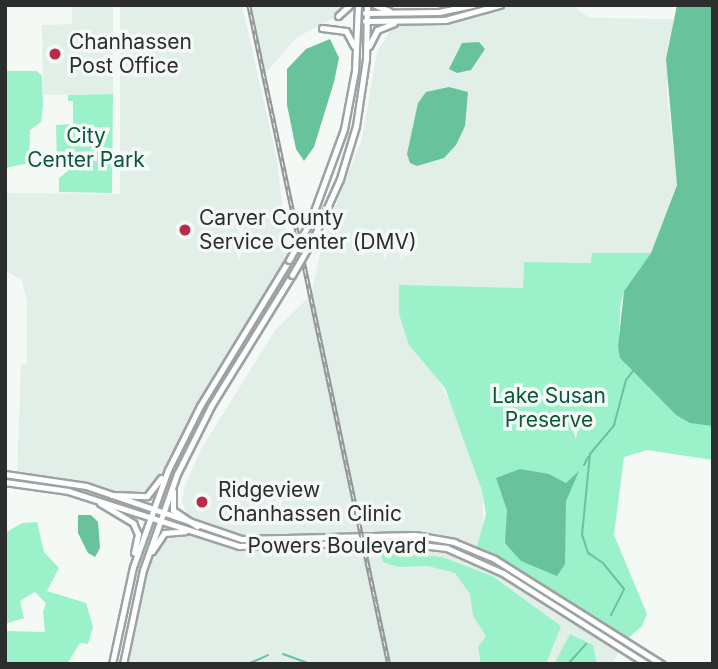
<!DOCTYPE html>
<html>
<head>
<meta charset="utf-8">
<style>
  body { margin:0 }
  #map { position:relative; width:718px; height:669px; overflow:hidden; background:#f4f9f6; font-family:Inter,sans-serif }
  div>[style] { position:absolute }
  .built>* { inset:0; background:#e2efe8 }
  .green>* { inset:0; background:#9bf1ca }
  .water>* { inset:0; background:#68c39c }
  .stream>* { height:2px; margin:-1px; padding:0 1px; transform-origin:1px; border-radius:1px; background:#68c39c }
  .roads { filter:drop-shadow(2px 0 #9da3a0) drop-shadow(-2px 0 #9da3a0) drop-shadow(0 2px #9da3a0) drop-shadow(0 -2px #9da3a0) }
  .secondary>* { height:4.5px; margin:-2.25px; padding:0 2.25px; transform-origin:2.25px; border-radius:2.25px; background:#fff }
  .primary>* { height:5px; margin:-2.5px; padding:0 2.5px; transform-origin:2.5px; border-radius:2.5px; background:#fff }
  .rail>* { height:4.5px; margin-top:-2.25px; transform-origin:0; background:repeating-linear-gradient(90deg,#f4f9f6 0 5px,#929694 0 10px); box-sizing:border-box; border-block:2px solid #929694 }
  .bridges { filter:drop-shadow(2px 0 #9da3a0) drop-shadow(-2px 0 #9da3a0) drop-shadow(0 2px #9da3a0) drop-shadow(0 -2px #9da3a0) }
  .primary-bridge>* { height:5px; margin:-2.5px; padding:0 2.5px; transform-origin:2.5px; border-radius:2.5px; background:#fff }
  .dots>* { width:19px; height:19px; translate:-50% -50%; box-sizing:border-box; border:4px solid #f4f9f6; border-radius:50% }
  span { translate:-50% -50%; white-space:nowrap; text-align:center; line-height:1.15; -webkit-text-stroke:7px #f4f9f6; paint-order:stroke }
  .poi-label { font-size:21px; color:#2c2e2d }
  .left { translate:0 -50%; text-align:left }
  .park-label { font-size:21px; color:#0d573e }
  .street-label { font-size:21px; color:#2c2e2d }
  .frame { position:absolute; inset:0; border:7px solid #2c2e2d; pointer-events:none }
</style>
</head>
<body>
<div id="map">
  <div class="built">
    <i style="clip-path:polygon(72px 5px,113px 5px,113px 94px,43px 95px,42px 25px,72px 24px)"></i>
    <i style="clip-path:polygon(120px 5px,242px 5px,277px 160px,289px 260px,152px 493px,123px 499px,70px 482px,17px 474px,21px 364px,27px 364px,27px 303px,22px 280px,6px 271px,5px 264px,6px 193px,120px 194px)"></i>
    <i style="clip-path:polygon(250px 5px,346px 5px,338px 16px,297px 37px,264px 75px)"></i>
    <i style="clip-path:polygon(500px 5px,571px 5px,590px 18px,675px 19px,668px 45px,667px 93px,677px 183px,651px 253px,592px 253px,592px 263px,524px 262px,523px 288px,434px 372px,454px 409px,483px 495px,483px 527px,474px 557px,556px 614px,621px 648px,612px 664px,123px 664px,148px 551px,185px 531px,226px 543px,271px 547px,272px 540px,228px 536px,192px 524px,182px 502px,184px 488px,201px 449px,276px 329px,311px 295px,324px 235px,362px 139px,377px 52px,396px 21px,445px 20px)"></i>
  </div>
  <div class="green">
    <i style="clip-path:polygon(5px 71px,37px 71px,42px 76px,43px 105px,41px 122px,30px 130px,29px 163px,5px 168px)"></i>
    <i style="clip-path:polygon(113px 94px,112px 193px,59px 192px,59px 178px,68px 171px,57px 165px,56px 125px,73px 124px,73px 101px,68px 101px,68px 95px)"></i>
    <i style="clip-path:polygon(592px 253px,651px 253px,624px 291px,620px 309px,619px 339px,626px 364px,676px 415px,713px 426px,713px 460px,647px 450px,624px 457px,614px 535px,647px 614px,642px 626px,625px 641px,476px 550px,486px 514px,482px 491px,445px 388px,409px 345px,399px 314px,399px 285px,523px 288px,524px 262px,591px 263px)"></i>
    <i style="clip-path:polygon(37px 522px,44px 552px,59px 568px,47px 591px,86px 603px,93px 627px,88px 644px,80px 643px,67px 664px,5px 664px,5px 631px,45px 632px,43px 612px,46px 603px,35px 592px,20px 601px,24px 618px,5px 624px,5px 533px,22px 523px)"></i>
    <i style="clip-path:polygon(380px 551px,442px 557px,492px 576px,561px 626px,546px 664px,481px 664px,478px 647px,486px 636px,473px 616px,470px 594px,455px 573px,428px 566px,398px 567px,383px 562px)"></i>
    <i style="clip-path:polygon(570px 634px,593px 645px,597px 664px,554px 664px)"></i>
  </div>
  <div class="water">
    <i style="clip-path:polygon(677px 5px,713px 5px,713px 426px,690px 423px,676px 415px,620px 358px,618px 347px,624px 291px,651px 253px,677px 185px,666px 59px)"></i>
    <i style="clip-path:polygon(330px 39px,339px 58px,334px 82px,314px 147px,304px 161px,296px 149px,287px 105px,287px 69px,306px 49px)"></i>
    <i style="clip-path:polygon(479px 42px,485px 49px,471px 70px,457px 73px,449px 69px,462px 43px)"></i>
    <i style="clip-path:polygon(449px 87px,468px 92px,465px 126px,456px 145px,444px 158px,417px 166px,410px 163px,407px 154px,418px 103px,426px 92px)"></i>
    <i style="clip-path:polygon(520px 469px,549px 474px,566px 483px,579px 471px,566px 501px,565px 564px,557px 576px,521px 561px,505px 543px,507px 510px,496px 478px)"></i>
    <i style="clip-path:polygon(78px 515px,91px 515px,98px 522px,100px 548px,95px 557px,88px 553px,78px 533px)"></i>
  </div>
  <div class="stream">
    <i style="left:584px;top:465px;width:9px;rotate:-63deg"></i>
    <i style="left:611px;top:615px;width:29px;rotate:-63deg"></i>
    <i style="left:624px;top:589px;width:33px;rotate:-129deg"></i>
    <i style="left:603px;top:563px;width:18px;rotate:-146deg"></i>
    <i style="left:588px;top:553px;width:19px;rotate:-108deg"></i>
    <i style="left:582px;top:535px;width:81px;rotate:-84.4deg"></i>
    <i style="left:590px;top:454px;width:38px;rotate:-50deg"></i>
    <i style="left:614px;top:425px;width:47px;rotate:-75.1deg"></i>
    <i style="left:626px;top:380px;width:11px;rotate:-52deg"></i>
    <i style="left:283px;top:654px;width:30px;rotate:20deg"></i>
    <i style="left:248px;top:664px;width:22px;rotate:-24deg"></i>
    <i style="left:568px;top:664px;width:27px;rotate:-48deg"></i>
  </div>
  <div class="roads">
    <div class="secondary">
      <i style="left:5px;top:474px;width:82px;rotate:8.4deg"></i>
      <i style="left:86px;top:486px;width:165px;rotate:18.8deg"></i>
      <i style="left:242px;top:539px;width:173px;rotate:-1.3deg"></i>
      <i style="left:415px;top:535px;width:40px;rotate:10deg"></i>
      <i style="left:454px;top:542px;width:44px;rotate:22.5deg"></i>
      <i style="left:495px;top:559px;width:197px;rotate:32.2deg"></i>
      <i style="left:5px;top:482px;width:64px;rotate:8.1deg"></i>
      <i style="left:68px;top:491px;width:180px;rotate:17.8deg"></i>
      <i style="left:239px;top:546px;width:156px;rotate:-1.5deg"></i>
      <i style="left:395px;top:542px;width:52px;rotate:6.6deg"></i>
      <i style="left:447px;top:548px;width:61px;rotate:24.1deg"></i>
      <i style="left:503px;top:573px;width:170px;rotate:32.3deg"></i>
    </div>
    <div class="primary">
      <i style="left:375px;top:5px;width:15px;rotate:23deg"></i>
      <i style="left:365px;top:13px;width:74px;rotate:-0.8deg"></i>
      <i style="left:439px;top:12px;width:35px;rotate:-12deg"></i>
      <i style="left:338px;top:16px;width:16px;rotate:-43deg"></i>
      <i style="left:365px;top:21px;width:80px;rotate:-0.7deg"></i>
      <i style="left:445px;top:20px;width:57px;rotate:-15.3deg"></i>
      <i style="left:322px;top:28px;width:24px;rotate:7deg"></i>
      <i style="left:346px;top:31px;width:17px;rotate:62deg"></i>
      <i style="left:369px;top:46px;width:18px;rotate:-63deg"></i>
      <i style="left:377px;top:30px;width:18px;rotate:-22deg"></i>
      <i style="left:310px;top:222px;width:99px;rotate:-69.9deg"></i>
      <i style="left:344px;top:129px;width:59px;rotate:-79.3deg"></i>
      <i style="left:355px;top:71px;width:66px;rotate:-87.4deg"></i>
      <i style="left:313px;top:239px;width:66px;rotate:-65.8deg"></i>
      <i style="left:340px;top:179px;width:55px;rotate:-73.2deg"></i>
      <i style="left:356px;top:126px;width:68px;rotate:-81.5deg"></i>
      <i style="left:366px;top:59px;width:54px;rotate:-88.9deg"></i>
      <i style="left:173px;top:491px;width:19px;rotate:90deg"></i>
      <i style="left:173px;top:510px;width:29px;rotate:34deg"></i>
      <i style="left:112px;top:495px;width:35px;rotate:2deg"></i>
      <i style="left:147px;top:496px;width:23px;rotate:-52deg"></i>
      <i style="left:100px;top:503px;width:39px;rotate:31deg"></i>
      <i style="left:133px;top:523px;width:12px;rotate:66deg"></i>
      <i style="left:138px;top:534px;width:19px;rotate:102deg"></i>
      <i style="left:152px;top:551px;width:22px;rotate:-56deg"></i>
      <i style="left:164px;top:533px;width:21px;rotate:-5deg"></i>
      <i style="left:112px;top:664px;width:99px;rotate:-77.8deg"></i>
      <i style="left:133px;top:567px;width:103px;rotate:-70.2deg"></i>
      <i style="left:168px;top:470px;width:72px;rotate:-63.4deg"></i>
      <i style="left:200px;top:406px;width:171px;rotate:-58.6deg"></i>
      <i style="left:123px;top:664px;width:96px;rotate:-78deg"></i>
      <i style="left:143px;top:570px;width:102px;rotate:-70.5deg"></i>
      <i style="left:177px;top:474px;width:76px;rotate:-63.4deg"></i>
      <i style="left:211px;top:406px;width:154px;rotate:-58.3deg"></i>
    </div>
  </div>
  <div class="rail">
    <i style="left:249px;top:5px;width:674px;rotate:78.01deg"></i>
  </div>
  <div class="bridges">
    <div class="primary-bridge">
      <i style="left:289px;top:260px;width:43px;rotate:-61.1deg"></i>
      <i style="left:292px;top:275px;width:42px;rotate:-59.7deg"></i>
    </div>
  </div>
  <div class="dots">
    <i style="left:55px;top:54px;background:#bb2a4a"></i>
    <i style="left:185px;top:230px;background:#bb2a4a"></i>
    <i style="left:202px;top:502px;background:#bb2a4a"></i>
  </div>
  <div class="poi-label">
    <span class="left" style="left:69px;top:54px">Chanhassen<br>Post Office</span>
    <span class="left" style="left:199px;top:230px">Carver County<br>Service Center (DMV)</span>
    <span class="left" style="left:218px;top:502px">Ridgeview<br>Chanhassen Clinic</span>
  </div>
  <div class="park-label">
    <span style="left:86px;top:148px">City<br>Center Park</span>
    <span style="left:549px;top:408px">Lake Susan<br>Preserve</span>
  </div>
  <div class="street-label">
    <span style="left:337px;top:546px">Powers Boulevard</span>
  </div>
  <div class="frame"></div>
</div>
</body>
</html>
